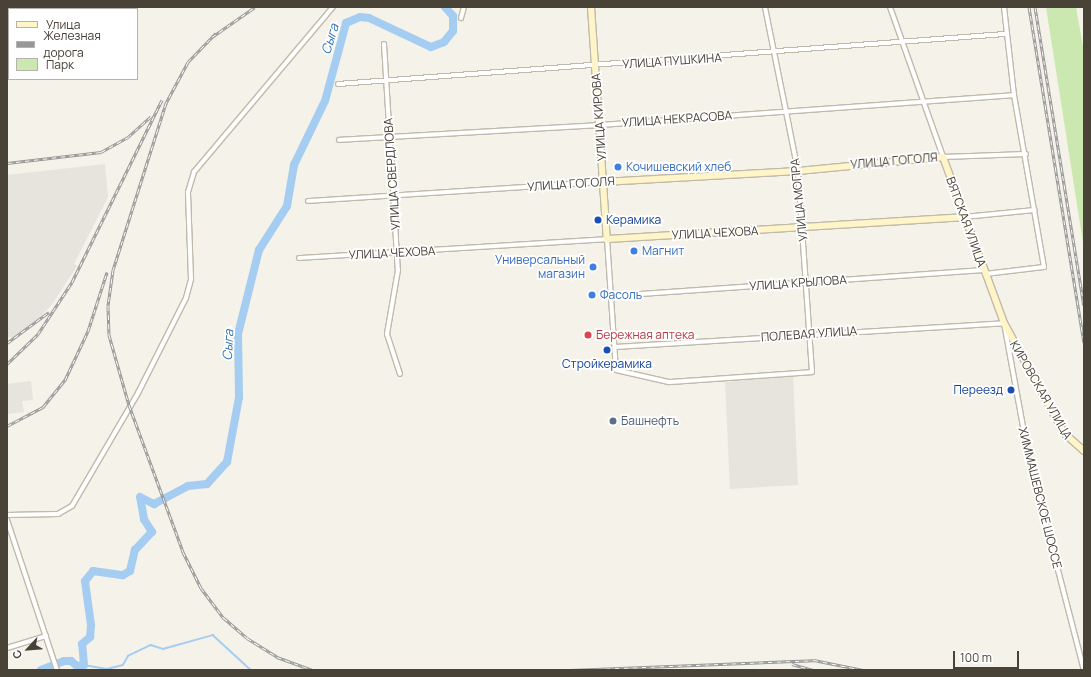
<!DOCTYPE html>
<html>
<head>
<meta charset="utf-8">
<style>
  body { margin:0 }
  #map { position:relative; width:1091px; height:677px; overflow:hidden; background:#f4f2e9; font-family:Manrope,sans-serif }
  div>[style] { position:absolute }
  .industrial>* { inset:0; background:#e7e3dd }
  .green>* { inset:0; background:#cce8b1 }
  .stream>* { height:1.5px; margin:-0.75px; padding:0 0.75px; transform-origin:0.75px; border-radius:0.75px; background:#a5cdf1 }
  .river>* { height:8px; margin:-4px; padding:0 4px; transform-origin:4px; border-radius:4px; background:#a5cdf1 }
  .roads { filter:drop-shadow(1px 0 #c0baab) drop-shadow(-1px 0 #c0baab) drop-shadow(0 1px #c0baab) drop-shadow(0 -1px #c0baab) }
  .street>* { height:4px; margin:-2px; padding:0 2px; transform-origin:2px; border-radius:2px; background:#fff }
  .secondary>* { height:6px; margin:-3px; padding:0 3px; transform-origin:3px; border-radius:3px; background:#fff5c8 }
  .rail>* { height:3px; margin-top:-1.5px; transform-origin:0; background:repeating-linear-gradient(90deg,#fff 0 4.5px,#979797 0 9px); box-sizing:border-box; border-block:1px solid #979797 }
  .dots>* { width:11px; height:11px; translate:-50% -50%; box-sizing:border-box; border:2px solid #fff; border-radius:50% }
  span { translate:-50% -50%; white-space:nowrap; text-align:center; line-height:1.15; -webkit-text-stroke:3.5px #fff; paint-order:stroke }
  .street-label { font-size:12px; color:#484237 }
  .shop-label { font-size:12px; color:#366cbe }
  .left { translate:0 -50%; text-align:left }
  .right { translate:-100% -50%; text-align:right }
  .transit-label { font-size:12px; color:#164399 }
  .health-label { font-size:12px; color:#be3a42 }
  .service-label { font-size:12px; color:#4e5e75 }
  .water-label { font-size:13px; color:#2f73b5; font-style:italic }
  .frame { position:absolute; inset:0; border:8px solid #484237; pointer-events:none }
  .legend { position:absolute; left:8px; top:8px; width:130px; height:72px; box-sizing:border-box; background:#fff; border:1px solid #b6b3af; margin:0; padding:5px 7px; list-style:none; font-size:12px; color:#484237 }
  .legend li { display:flex; align-items:center; gap:8px; height:20px }
  .legend b { width:20px; border:1px solid #b6b3af }
  .north { position:absolute; left:8px; top:629px; width:40px; height:40px; -webkit-text-stroke:3px #fff; paint-order:stroke; rotate:244deg; font-size:11px; font-weight:700; line-height:16px; text-align:center; color:#484237 }
  .north::after { content:''; display:block; margin:auto; width:14px; height:18px; background:#484237; clip-path:polygon(50% 0,100% 100%,50% 72%,0 100%) }
  .scale { position:absolute; left:953px; top:651px; width:66px; height:18px; box-sizing:border-box; border:2px solid #484237; border-top:0; padding-left:5px; font-size:12px; line-height:14px; white-space:nowrap; color:#484237; -webkit-text-stroke:3px #fff; paint-order:stroke }
</style>
</head>
<body>
<div id="map">
  <div class="industrial">
    <i style="clip-path:polygon(105px 164px,108px 197px,74px 264px,77px 266px,53px 303px,34px 324px,17px 337px,7px 337px,7px 175px)"></i>
    <i style="clip-path:polygon(793px 376px,798px 485px,730px 489px,725px 382px)"></i>
    <i style="clip-path:polygon(31px 381px,33px 400px,22px 401px,24px 412px,7px 414px,7px 384px)"></i>
  </div>
  <div class="green">
    <i style="clip-path:polygon(1046px 7px,1076px 7px,1084px 52px,1084px 249px)"></i>
  </div>
  <div class="stream">
    <i style="left:84px;top:665px;width:23px;rotate:10deg"></i>
    <i style="left:107px;top:669px;width:16px;rotate:-14deg"></i>
    <i style="left:123px;top:665px;width:10px;rotate:-61deg"></i>
    <i style="left:128px;top:656px;width:25px;rotate:-26deg"></i>
    <i style="left:151px;top:645px;width:13px;rotate:18deg"></i>
    <i style="left:163px;top:649px;width:52px;rotate:-15.6deg"></i>
    <i style="left:213px;top:635px;width:52px;rotate:42.6deg"></i>
  </div>
  <div class="river">
    <i style="left:41px;top:670px;width:25px;rotate:-21deg"></i>
    <i style="left:64px;top:661px;width:7px"></i>
    <i style="left:71px;top:661px;width:8px;rotate:40deg"></i>
    <i style="left:77px;top:666px;width:7px;rotate:-8deg"></i>
    <i style="left:84px;top:665px;width:21px;rotate:-95deg"></i>
    <i style="left:82px;top:644px;width:11px;rotate:-41deg"></i>
    <i style="left:90px;top:637px;width:12px;rotate:-85deg"></i>
    <i style="left:91px;top:625px;width:44px;rotate:-97.8deg"></i>
    <i style="left:85px;top:581px;width:13px;rotate:-51deg"></i>
    <i style="left:93px;top:571px;width:30px;rotate:8deg"></i>
    <i style="left:123px;top:575px;width:8px;rotate:-30deg"></i>
    <i style="left:130px;top:571px;width:22px;rotate:-77deg"></i>
    <i style="left:135px;top:550px;width:25px;rotate:-47deg"></i>
    <i style="left:152px;top:532px;width:15px;rotate:-122deg"></i>
    <i style="left:144px;top:519px;width:22px;rotate:-100deg"></i>
    <i style="left:140px;top:497px;width:16px;rotate:27deg"></i>
    <i style="left:154px;top:504px;width:38px;rotate:-28deg"></i>
    <i style="left:188px;top:486px;width:19px;rotate:-6deg"></i>
    <i style="left:207px;top:484px;width:30px;rotate:-48deg"></i>
    <i style="left:227px;top:462px;width:66px;rotate:-79.5deg"></i>
    <i style="left:239px;top:397px;width:63px;rotate:-90.9deg"></i>
    <i style="left:238px;top:334px;width:87px;rotate:-76deg"></i>
    <i style="left:259px;top:250px;width:52px;rotate:-57.5deg"></i>
    <i style="left:287px;top:206px;width:42px;rotate:-80.3deg"></i>
    <i style="left:294px;top:165px;width:71px;rotate:-64.2deg"></i>
    <i style="left:325px;top:101px;width:81px;rotate:-74.9deg"></i>
    <i style="left:346px;top:23px;width:15px;rotate:-23deg"></i>
    <i style="left:360px;top:17px;width:9px;rotate:6deg"></i>
    <i style="left:369px;top:18px;width:68px;rotate:25.1deg"></i>
    <i style="left:431px;top:47px;width:14px;rotate:-21deg"></i>
    <i style="left:444px;top:42px;width:14px;rotate:-51deg"></i>
    <i style="left:453px;top:31px;width:15px;rotate:-90deg"></i>
    <i style="left:453px;top:16px;width:12px;rotate:-132deg"></i>
  </div>
  <div class="roads">
    <div class="street">
      <i style="left:890px;top:7px;width:159px;rotate:70.5deg"></i>
      <i style="left:943px;top:157px;width:83px;rotate:-2.1deg"></i>
      <i style="left:461px;top:18px;width:11px;rotate:-75deg"></i>
      <i style="left:384px;top:44px;width:226px;rotate:86.5deg"></i>
      <i style="left:398px;top:270px;width:65px;rotate:99.8deg"></i>
      <i style="left:387px;top:334px;width:42px;rotate:72deg"></i>
      <i style="left:338px;top:84px;width:669px;rotate:-4.29deg"></i>
      <i style="left:339px;top:140px;width:260px;rotate:-3.3deg"></i>
      <i style="left:599px;top:125px;width:416px;rotate:-4.1deg"></i>
      <i style="left:308px;top:201px;width:296px;rotate:-3.7deg"></i>
      <i style="left:964px;top:217px;width:71px;rotate:-5.6deg"></i>
      <i style="left:299px;top:258px;width:309px;rotate:-3.5deg"></i>
      <i style="left:607px;top:239px;width:131px;rotate:86.1deg"></i>
      <i style="left:616px;top:370px;width:54px;rotate:12.8deg"></i>
      <i style="left:669px;top:382px;width:143px;rotate:-4deg"></i>
      <i style="left:812px;top:372px;width:201px;rotate:-94deg"></i>
      <i style="left:798px;top:171px;width:167px;rotate:-101.4deg"></i>
      <i style="left:985px;top:274px;width:59px;rotate:-6.8deg"></i>
      <i style="left:1044px;top:267px;width:175px;rotate:-99.9deg"></i>
      <i style="left:1014px;top:95px;width:89px;rotate:-96.5deg"></i>
      <i style="left:612px;top:296px;width:373px;rotate:-4deg"></i>
      <i style="left:615px;top:347px;width:390px;rotate:-3.5deg"></i>
      <i style="left:1004px;top:323px;width:133px;rotate:79.6deg"></i>
      <i style="left:1028px;top:454px;width:223px;rotate:75.5deg"></i>
      <i style="left:7px;top:515px;width:51px;rotate:-1.1deg"></i>
      <i style="left:58px;top:514px;width:16px;rotate:-30deg"></i>
      <i style="left:72px;top:506px;width:131px;rotate:-59.7deg"></i>
      <i style="left:138px;top:393px;width:106px;rotate:-63.2deg"></i>
      <i style="left:186px;top:298px;width:20px;rotate:-75deg"></i>
      <i style="left:191px;top:279px;width:87px;rotate:-92deg"></i>
      <i style="left:188px;top:192px;width:21px;rotate:-73deg"></i>
      <i style="left:194px;top:172px;width:216px;rotate:-49.9deg"></i>
      <i style="left:7px;top:520px;width:158px;rotate:71.6deg"></i>
      <i style="left:7px;top:648px;width:41px;rotate:-17.1deg"></i>
    </div>
    <div class="secondary">
      <i style="left:591px;top:7px;width:233px;rotate:86.1deg"></i>
      <i style="left:607px;top:239px;width:357px;rotate:-3.5deg"></i>
      <i style="left:603px;top:182px;width:195px;rotate:-3.2deg"></i>
      <i style="left:798px;top:171px;width:146px;rotate:-5.5deg"></i>
      <i style="left:943px;top:157px;width:177px;rotate:69.8deg"></i>
      <i style="left:1004px;top:323px;width:125px;rotate:61.4deg"></i>
      <i style="left:1064px;top:433px;width:27px;rotate:42deg"></i>
    </div>
  </div>
  <div class="rail">
    <i style="left:1029px;top:7px;width:340px;rotate:80.7deg"></i>
    <i style="left:1035px;top:7px;width:302px;rotate:80.7deg"></i>
    <i style="left:216px;top:33px;width:40px;rotate:134deg"></i>
    <i style="left:188px;top:62px;width:47px;rotate:118.2deg"></i>
    <i style="left:166px;top:103px;width:175px;rotate:107.6deg"></i>
    <i style="left:113px;top:270px;width:36px;rotate:98deg"></i>
    <i style="left:108px;top:306px;width:29px;rotate:88deg"></i>
    <i style="left:109px;top:335px;width:73px;rotate:74.1deg"></i>
    <i style="left:129px;top:405px;width:157px;rotate:69.8deg"></i>
    <i style="left:183px;top:552px;width:40px;rotate:63.4deg"></i>
    <i style="left:201px;top:588px;width:38px;rotate:53deg"></i>
    <i style="left:224px;top:618px;width:30px;rotate:41deg"></i>
    <i style="left:247px;top:638px;width:36px;rotate:32deg"></i>
    <i style="left:277px;top:657px;width:37px;rotate:20deg"></i>
    <i style="left:212px;top:37px;width:52px;rotate:-34.9deg"></i>
    <i style="left:7px;top:163px;width:95px;rotate:-6.7deg"></i>
    <i style="left:101px;top:152px;width:31px;rotate:-29deg"></i>
    <i style="left:128px;top:137px;width:31px;rotate:-42deg"></i>
    <i style="left:7px;top:343px;width:52px;rotate:-36.4deg"></i>
    <i style="left:7px;top:364px;width:43px;rotate:-44.1deg"></i>
    <i style="left:38px;top:334px;width:62px;rotate:-56.8deg"></i>
    <i style="left:72px;top:282px;width:203px;rotate:-63.7deg"></i>
    <i style="left:7px;top:426px;width:41px;rotate:-27.8deg"></i>
    <i style="left:43px;top:407px;width:35px;rotate:-51deg"></i>
    <i style="left:65px;top:380px;width:54px;rotate:-64.9deg"></i>
    <i style="left:88px;top:331px;width:62px;rotate:-72.1deg"></i>
    <i style="left:792px;top:664px;width:22px;rotate:16deg"></i>
    <i style="left:570px;top:670px;width:244px;rotate:-2.3deg"></i>
    <i style="left:814px;top:660px;width:50px;rotate:11.5deg"></i>
  </div>
  <div class="dots">
    <i style="left:618px;top:167px;background:#3f7fe0"></i>
    <i style="left:598px;top:220px;background:#1a4fb4"></i>
    <i style="left:634px;top:251px;background:#3f7fe0"></i>
    <i style="left:593px;top:267px;background:#3f7fe0"></i>
    <i style="left:592px;top:295px;background:#3f7fe0"></i>
    <i style="left:588px;top:335px;background:#e0444e"></i>
    <i style="left:607px;top:350px;background:#1a4fb4"></i>
    <i style="left:1011px;top:390px;background:#1a4fb4"></i>
    <i style="left:613px;top:421px;background:#5c6f8a"></i>
  </div>
  <div class="street-label">
    <span style="left:672px;top:61px;rotate:-4deg">УЛИЦА ПУШКИНА</span>
    <span style="left:599px;top:117px;rotate:-94deg">УЛИЦА КИРОВА</span>
    <span style="left:677px;top:119px;rotate:-4deg">УЛИЦА НЕКРАСОВА</span>
    <span style="left:894px;top:161px;rotate:-5deg">УЛИЦА ГОГОЛЯ</span>
    <span style="left:392px;top:174px;rotate:-94deg">УЛИЦА СВЕРДЛОВА</span>
    <span style="left:571px;top:184px;rotate:-4deg">УЛИЦА ГОГОЛЯ</span>
    <span style="left:799px;top:200px;rotate:-96deg">УЛИЦА МОПРА</span>
    <span style="left:966px;top:222px;rotate:70deg">ВЯТСКАЯ УЛИЦА</span>
    <span style="left:715px;top:233px;rotate:-3deg">УЛИЦА ЧЕХОВА</span>
    <span style="left:392px;top:253px;rotate:-3deg">УЛИЦА ЧЕХОВА</span>
    <span style="left:798px;top:283px;rotate:-4deg">УЛИЦА КРЫЛОВА</span>
    <span style="left:809px;top:334px;rotate:-4deg">ПОЛЕВАЯ УЛИЦА</span>
    <span style="left:1041px;top:390px;rotate:60deg">КИРОВСКАЯ УЛИЦА</span>
    <span style="left:1040px;top:498px;rotate:76deg">ХИММАШЕВСКОЕ ШОССЕ</span>
  </div>
  <div class="shop-label">
    <span class="left" style="left:626px;top:167px">Кочишевский хлеб</span>
    <span class="left" style="left:642px;top:251px">Магнит</span>
    <span class="right" style="left:585px;top:267px">Универсальный<br>магазин</span>
    <span class="left" style="left:600px;top:295px">Фасоль</span>
  </div>
  <div class="transit-label">
    <span class="left" style="left:606px;top:220px">Керамика</span>
    <span style="left:607px;top:364px">Стройкерамика</span>
    <span class="right" style="left:1003px;top:390px">Переезд</span>
  </div>
  <div class="health-label">
    <span class="left" style="left:596px;top:335px">Бережная аптека</span>
  </div>
  <div class="service-label">
    <span class="left" style="left:621px;top:421px">Башнефть</span>
  </div>
  <div class="water-label">
    <span style="left:330px;top:39px;rotate:-73deg">Сыга</span>
    <span style="left:228px;top:345px;rotate:-87deg">Сыга</span>
  </div>
  <div class="frame"></div>
  <ul class="legend">
  <li><b style="height:5px;background:#fff5c8"></b>Улица</li>
  <li><b style="height:5px;background:#979797"></b>Железная дорога</li>
  <li><b style="height:11px;background:#cce8b1"></b>Парк</li>
  </ul>
  <div class="north">С</div>
  <div class="scale">100 m</div>
</div>
</body>
</html>
